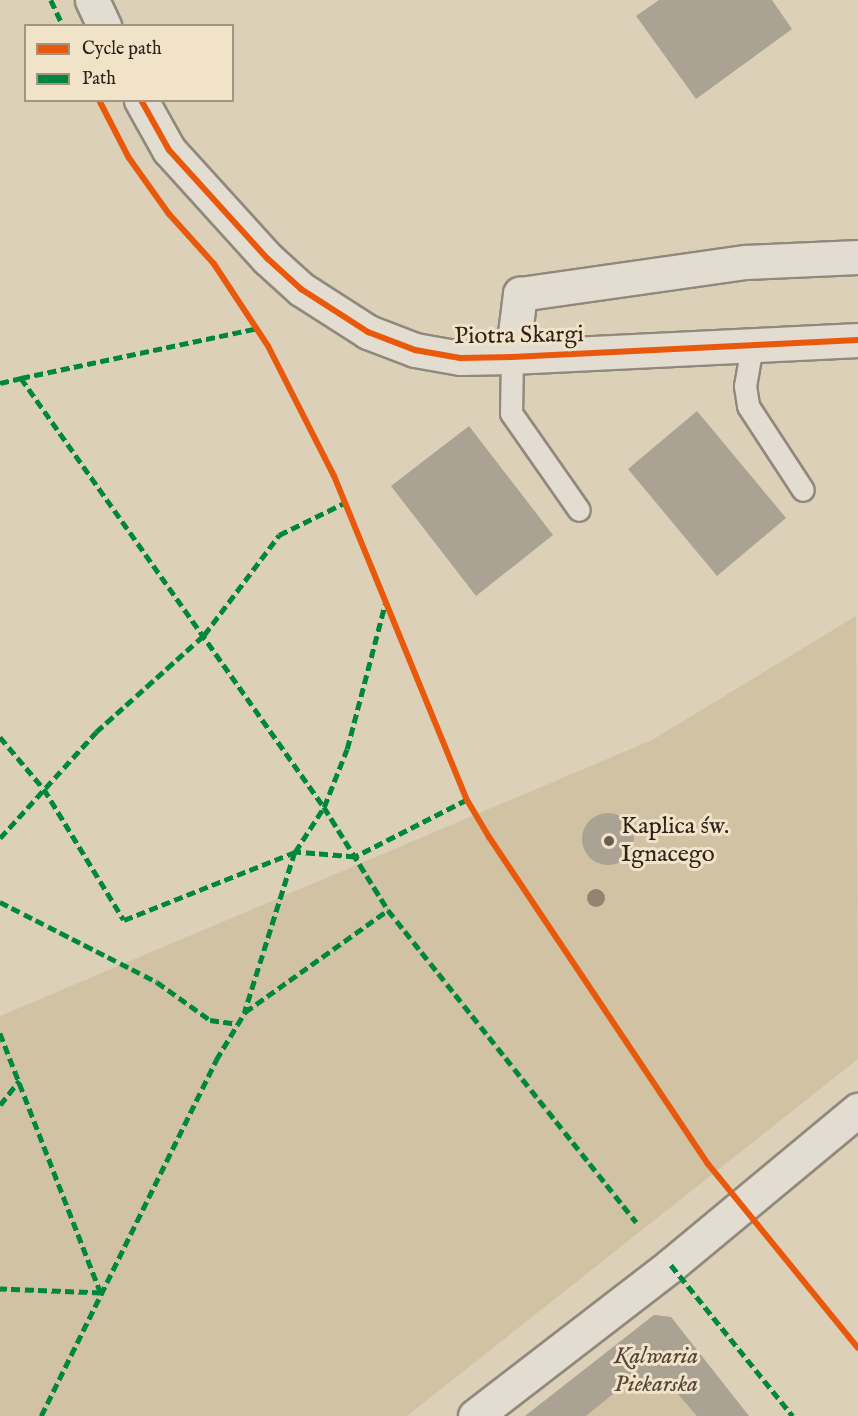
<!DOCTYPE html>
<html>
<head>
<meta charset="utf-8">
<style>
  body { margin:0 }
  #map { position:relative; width:858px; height:1416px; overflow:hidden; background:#dcd0b9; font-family:"IM FELL English",serif }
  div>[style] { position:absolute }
  .green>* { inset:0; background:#d2c2a4 }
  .building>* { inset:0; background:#aaa293 }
  .round { border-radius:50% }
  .roads { filter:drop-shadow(2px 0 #91897c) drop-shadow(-2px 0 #91897c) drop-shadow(0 2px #91897c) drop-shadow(0 -2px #91897c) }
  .service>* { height:21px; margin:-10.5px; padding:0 10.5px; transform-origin:10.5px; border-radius:10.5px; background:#e3ddd1 }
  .minor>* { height:33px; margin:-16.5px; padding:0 16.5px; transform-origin:16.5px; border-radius:16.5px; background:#e3ddd1 }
  .quiet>* { height:4.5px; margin-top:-2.25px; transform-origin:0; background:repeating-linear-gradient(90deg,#00873e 0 9px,transparent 0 13.5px) }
  .cycleway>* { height:6px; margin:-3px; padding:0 3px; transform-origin:3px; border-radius:3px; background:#e8590c }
  .trees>* { width:18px; height:18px; margin:-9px; border-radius:50%; background:#928473 }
  .dots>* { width:16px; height:16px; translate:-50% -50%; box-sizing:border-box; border:3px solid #f1e3c8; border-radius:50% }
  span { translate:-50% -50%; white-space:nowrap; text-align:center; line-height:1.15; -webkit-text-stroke:6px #f1e3c8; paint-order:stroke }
  .street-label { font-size:24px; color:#2f211c }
  .poi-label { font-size:24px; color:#2f211c }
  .left { translate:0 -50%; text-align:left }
  .park-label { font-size:24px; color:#56463a; font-style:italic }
  .legend { position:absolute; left:24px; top:24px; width:210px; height:78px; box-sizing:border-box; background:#f1e3c8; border:2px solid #a39583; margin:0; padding:8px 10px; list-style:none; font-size:18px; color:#2f211c }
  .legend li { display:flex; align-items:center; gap:12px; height:30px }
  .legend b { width:30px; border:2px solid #a39583 }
</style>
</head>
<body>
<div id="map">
  <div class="green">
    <i style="clip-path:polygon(856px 616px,858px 1059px,407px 1416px,0 1416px,0 1016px,652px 740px)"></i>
    <i style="clip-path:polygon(654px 1315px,671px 1317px,749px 1416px,525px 1416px)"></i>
  </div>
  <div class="building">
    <i style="clip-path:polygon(659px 0,772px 0,792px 29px,696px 99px,636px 16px)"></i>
    <i style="clip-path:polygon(697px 411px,786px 518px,717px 576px,628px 469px)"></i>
    <i style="clip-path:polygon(469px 426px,553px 535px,476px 596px,391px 486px)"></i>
    <i class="round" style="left:582px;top:813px;width:52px;height:52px"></i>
    <i style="clip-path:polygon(654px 1315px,671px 1317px,749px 1416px,697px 1416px,670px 1385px,634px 1377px,586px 1416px,525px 1416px)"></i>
  </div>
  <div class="roads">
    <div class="service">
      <i style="left:752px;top:346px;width:41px;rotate:99.9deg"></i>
      <i style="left:745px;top:386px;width:20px;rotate:81deg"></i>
      <i style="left:748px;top:406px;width:100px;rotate:56.8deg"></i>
      <i style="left:512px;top:357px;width:56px;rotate:91deg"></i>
      <i style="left:511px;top:413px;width:118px;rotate:55deg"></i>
    </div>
    <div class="minor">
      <i style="left:92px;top:0;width:29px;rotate:65deg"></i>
      <i style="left:141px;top:100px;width:57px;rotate:60.8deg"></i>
      <i style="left:169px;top:150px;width:147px;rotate:47.8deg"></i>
      <i style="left:268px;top:259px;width:45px;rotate:42.3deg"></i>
      <i style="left:301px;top:289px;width:80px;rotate:32.7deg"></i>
      <i style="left:368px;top:332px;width:50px;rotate:21deg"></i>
      <i style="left:415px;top:350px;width:46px;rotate:10.1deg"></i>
      <i style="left:460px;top:358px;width:52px;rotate:-1.1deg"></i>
      <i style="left:512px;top:357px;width:346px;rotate:-2.8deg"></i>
      <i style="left:512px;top:357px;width:64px;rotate:-82.8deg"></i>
      <i style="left:520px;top:294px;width:228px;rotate:-8.1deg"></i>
      <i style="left:746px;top:262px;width:112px;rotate:-2.6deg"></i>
      <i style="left:475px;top:1416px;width:247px;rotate:-37.6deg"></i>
      <i style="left:671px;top:1265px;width:243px;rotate:-39.7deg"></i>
    </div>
  </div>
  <div class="quiet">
    <i style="left:51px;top:0;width:29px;rotate:65deg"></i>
    <i style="left:21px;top:378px;width:242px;rotate:-11.9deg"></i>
    <i style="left:0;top:383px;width:22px;rotate:-13deg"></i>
    <i style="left:21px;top:378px;width:525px;rotate:54.77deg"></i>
    <i style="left:324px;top:807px;width:121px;rotate:58.1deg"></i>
    <i style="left:0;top:737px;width:68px;rotate:49.8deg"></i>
    <i style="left:44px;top:789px;width:153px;rotate:58.6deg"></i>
    <i style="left:124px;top:920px;width:184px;rotate:-21.7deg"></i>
    <i style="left:295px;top:852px;width:54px;rotate:-57.2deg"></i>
    <i style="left:324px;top:807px;width:62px;rotate:-68.4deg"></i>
    <i style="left:347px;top:749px;width:150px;rotate:-75.3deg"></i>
    <i style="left:467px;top:800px;width:126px;rotate:153deg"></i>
    <i style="left:355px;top:857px;width:60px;rotate:-175.2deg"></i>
    <i style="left:295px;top:852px;width:168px;rotate:107.4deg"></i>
    <i style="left:245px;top:1012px;width:176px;rotate:-35.5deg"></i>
    <i style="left:388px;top:910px;width:399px;rotate:51.5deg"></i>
    <i style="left:0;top:838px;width:143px;rotate:-47.8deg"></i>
    <i style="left:96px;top:732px;width:145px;rotate:-41.9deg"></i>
    <i style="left:204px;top:635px;width:125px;rotate:-53.1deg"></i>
    <i style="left:279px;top:535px;width:72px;rotate:-26.2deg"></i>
    <i style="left:0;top:902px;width:176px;rotate:27deg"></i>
    <i style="left:157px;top:982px;width:65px;rotate:35.6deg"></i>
    <i style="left:210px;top:1020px;width:27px;rotate:8deg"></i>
    <i style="left:0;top:1033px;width:279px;rotate:68.8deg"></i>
    <i style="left:101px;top:1293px;width:101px;rotate:-177.7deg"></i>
    <i style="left:0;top:1105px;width:31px;rotate:-52deg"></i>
    <i style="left:671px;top:1265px;width:194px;rotate:51.1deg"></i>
    <i style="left:41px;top:1416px;width:397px;rotate:-63.8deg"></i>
    <i style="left:216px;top:1060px;width:56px;rotate:-58.9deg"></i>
  </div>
  <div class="cycleway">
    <i style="left:99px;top:100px;width:65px;rotate:62.7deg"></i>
    <i style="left:129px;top:158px;width:69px;rotate:54.5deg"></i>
    <i style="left:169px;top:214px;width:67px;rotate:48deg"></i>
    <i style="left:214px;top:264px;width:98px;rotate:56.6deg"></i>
    <i style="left:268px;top:346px;width:146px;rotate:63.1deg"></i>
    <i style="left:334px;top:476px;width:350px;rotate:67.7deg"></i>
    <i style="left:467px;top:800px;width:43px;rotate:59.3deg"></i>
    <i style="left:489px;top:837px;width:394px;rotate:56.2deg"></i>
    <i style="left:708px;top:1164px;width:237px;rotate:50.8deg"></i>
    <i style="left:141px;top:100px;width:57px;rotate:60.8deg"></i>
    <i style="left:169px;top:150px;width:147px;rotate:47.8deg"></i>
    <i style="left:268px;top:259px;width:45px;rotate:42.3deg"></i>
    <i style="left:301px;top:289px;width:80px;rotate:32.7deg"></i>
    <i style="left:368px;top:332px;width:50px;rotate:21deg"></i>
    <i style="left:415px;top:350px;width:46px;rotate:10.1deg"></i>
    <i style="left:460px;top:358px;width:52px;rotate:-1.1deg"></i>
    <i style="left:512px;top:357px;width:346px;rotate:-2.8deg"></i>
  </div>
  <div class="trees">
    <i style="left:596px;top:898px"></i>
  </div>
  <div class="dots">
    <i style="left:609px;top:841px;background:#6c5e53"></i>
  </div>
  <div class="street-label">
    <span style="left:519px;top:336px;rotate:-1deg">Piotra Skargi</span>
  </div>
  <div class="poi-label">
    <span class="left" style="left:621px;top:841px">Kaplica św.<br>Ignacego</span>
  </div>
  <div class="park-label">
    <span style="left:656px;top:1371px">Kalwaria<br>Piekarska</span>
  </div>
  <ul class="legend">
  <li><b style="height:8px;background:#e8590c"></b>Cycle path</li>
  <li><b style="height:8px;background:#00873e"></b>Path</li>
  </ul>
</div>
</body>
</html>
